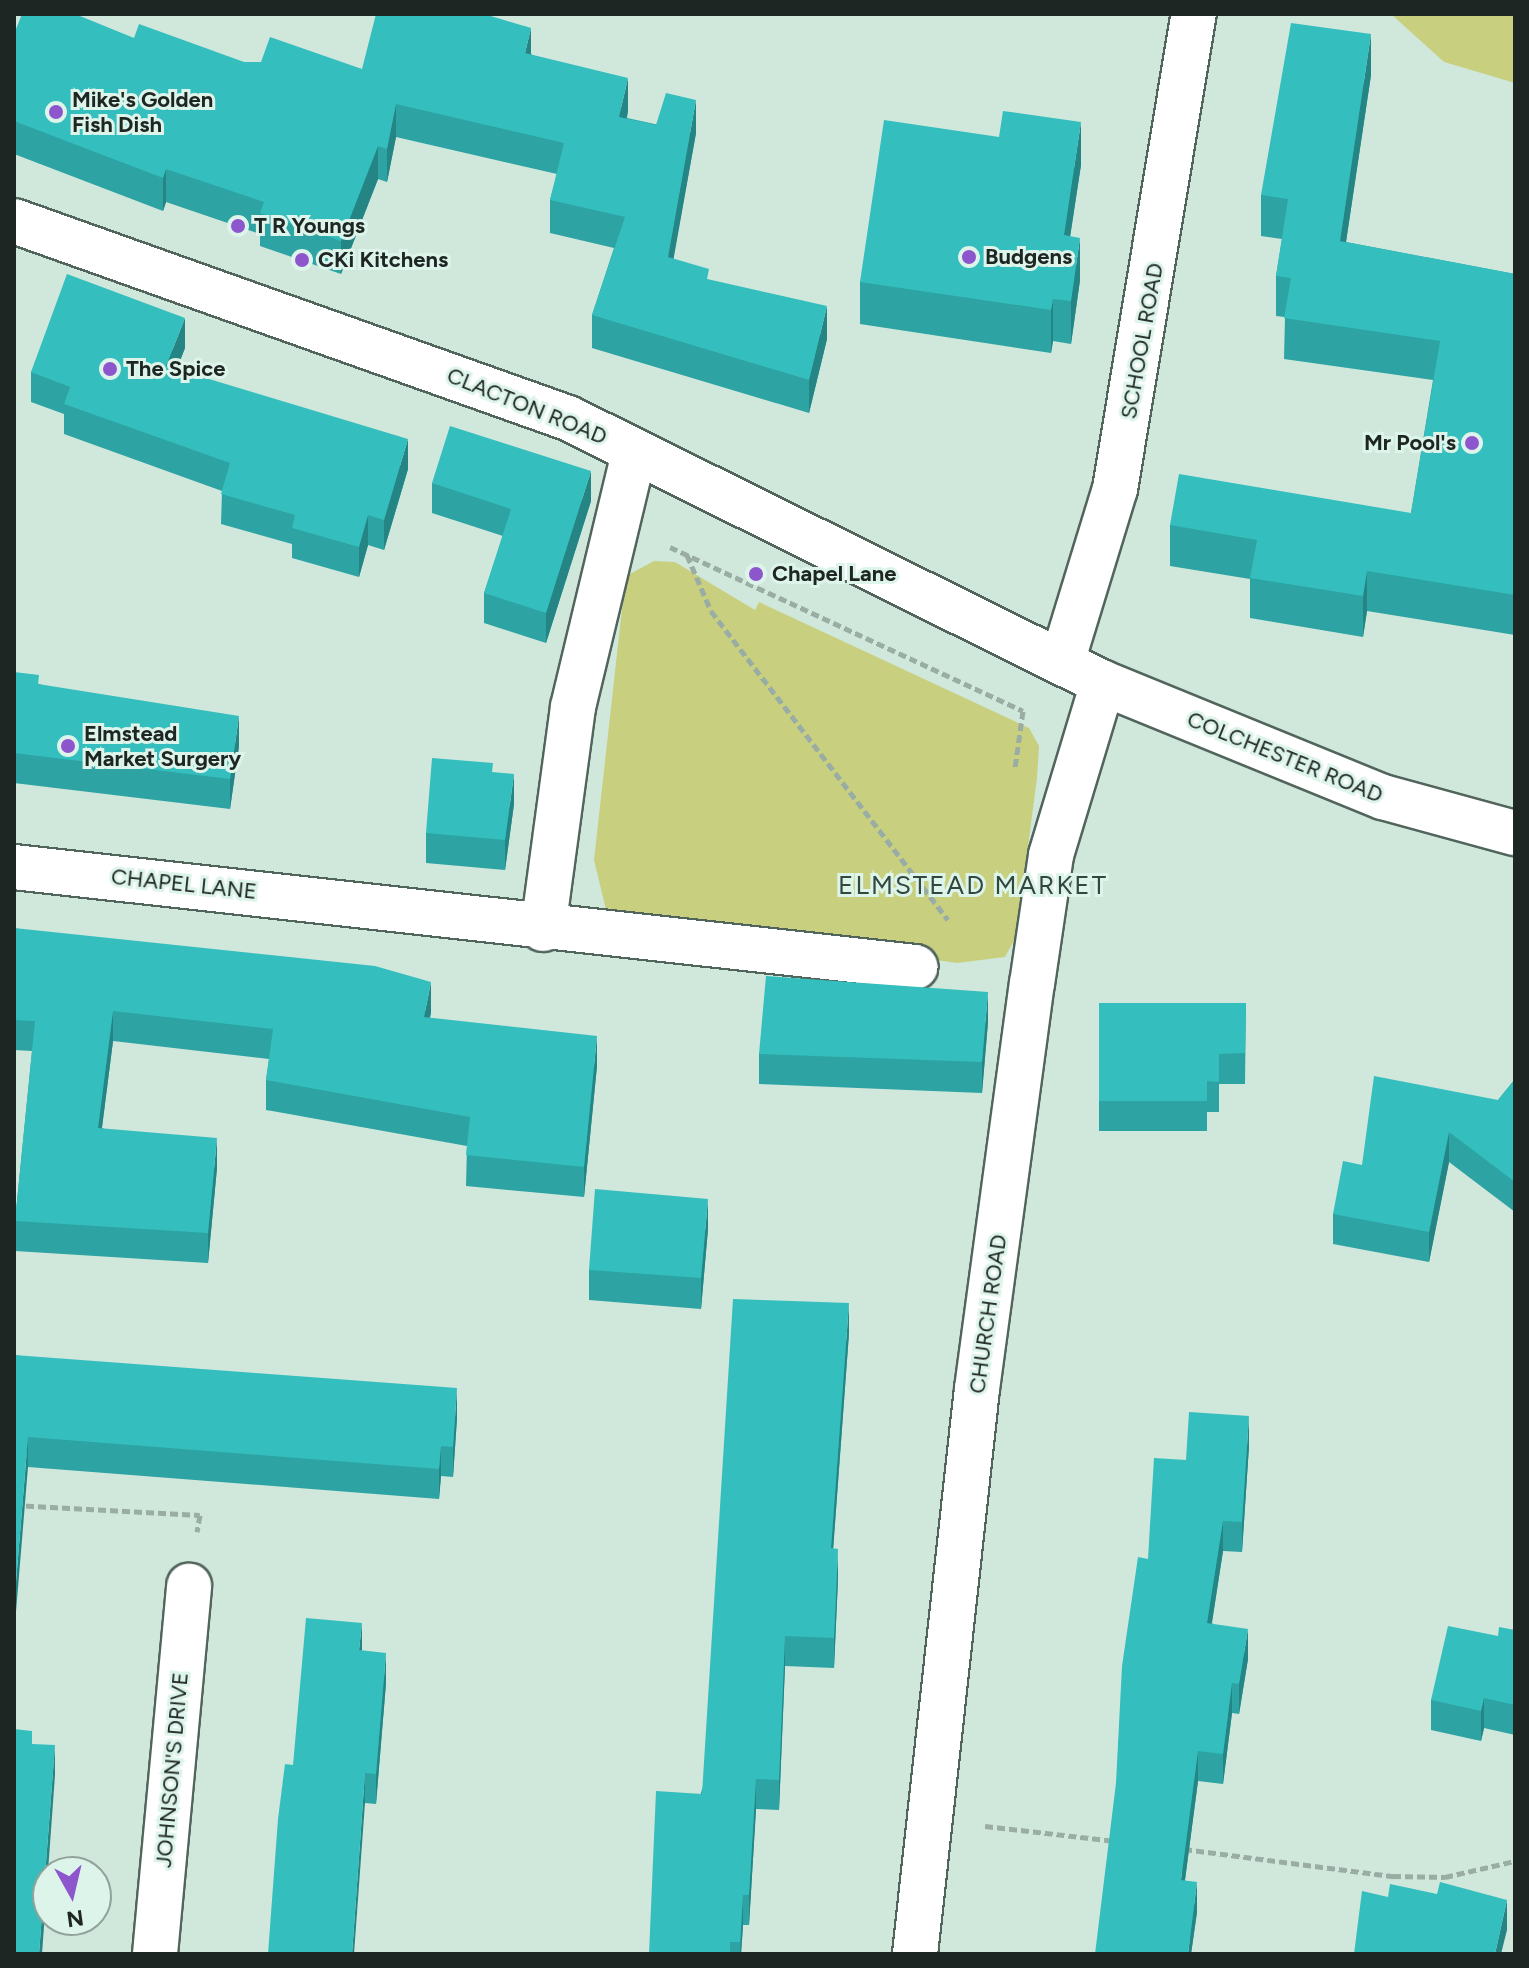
<!DOCTYPE html>
<html>
<head>
<meta charset="utf-8">
<style>
  body { margin:0 }
  #map { position:relative; width:1529px; height:1968px; overflow:hidden; background:#d0e7dc; font-family:Figtree,sans-serif }
  div>[style] { position:absolute }
  .green>* { inset:0; background:#c8d07f }
  .path>* { height:5px; margin-top:-2.5px; transform-origin:0; background:repeating-linear-gradient(90deg,#9aada4 0 8px,transparent 0 12px) }
  .roads { filter:drop-shadow(2px 0 #51655c) drop-shadow(-2px 0 #51655c) drop-shadow(0 2px #51655c) drop-shadow(0 -2px #51655c) }
  .minor>* { height:44px; margin:-22px; padding:0 22px; transform-origin:22px; border-radius:22px; background:#fff }
  .major>* { height:44px; margin:-22px; padding:0 22px; transform-origin:22px; border-radius:22px; background:#fff }
  .wall>* { inset:0; background:#2da3a3 }
  .shaded-wall>* { inset:0; background:#248584 }
  .building>* { inset:0; background:#34bebd }
  .dots>* { width:22px; height:22px; translate:-50% -50%; box-sizing:border-box; border:4px solid #ddf4ea; border-radius:50% }
  span { translate:-50% -50%; white-space:nowrap; text-align:center; line-height:1.15; -webkit-text-stroke:6px #ddf4ea; paint-order:stroke }
  .poi-label { font-size:22px; color:#1e2623; font-weight:700 }
  .left { translate:0 -50%; text-align:left }
  .right { translate:-100% -50%; text-align:right }
  .street-label { font-size:22px; color:#1e2623 }
  .quarter-label { font-size:26px; color:#34473f; letter-spacing:2px }
  .frame { position:absolute; inset:0; border:16px solid #1e2623; pointer-events:none }
  .north { position:absolute; left:32px; top:1856px; width:80px; height:80px; box-sizing:border-box; background:#ddf4ea; border:2px solid #91a29a; border-radius:50%; rotate:172deg; font-size:22px; font-weight:700; line-height:32px; text-align:center; color:#1e2623 }
  .north::after { content:''; display:block; margin:auto; width:28px; height:36px; background:#8d56cd; clip-path:polygon(50% 0,100% 100%,50% 72%,0 100%) }
</style>
</head>
<body>
<div id="map">
  <div class="green">
    <i style="clip-path:polygon(1391px 14px,1515px 14px,1515px 83px,1444px 62px)"></i>
    <i style="clip-path:polygon(654px 561px,675px 562px,755px 610px,759px 602px,1029px 728px,1039px 746px,1037px 778px,1016px 937px,1005px 957px,957px 963px,607px 914px,594px 860px,623px 600px,628px 575px)"></i>
  </div>
  <div class="path">
    <i style="left:670px;top:547px;width:389px;rotate:24.9deg"></i>
    <i style="left:1023px;top:711px;width:58px;rotate:98deg"></i>
    <i style="left:687px;top:555px;width:61px;rotate:66.8deg"></i>
    <i style="left:711px;top:611px;width:389px;rotate:52.5deg"></i>
    <i style="left:14px;top:1505px;width:186px;rotate:3.1deg"></i>
    <i style="left:200px;top:1515px;width:17px;rotate:100deg"></i>
    <i style="left:985px;top:1826px;width:131px;rotate:6.6deg"></i>
    <i style="left:1184px;top:1849px;width:211px;rotate:7.4deg"></i>
    <i style="left:1393px;top:1876px;width:52px;rotate:1.1deg"></i>
    <i style="left:1445px;top:1877px;width:72px;rotate:-12.9deg"></i>
  </div>
  <div class="roads">
    <div class="minor">
      <i style="left:1062px;top:662px;width:181px;rotate:-73deg"></i>
      <i style="left:1115px;top:489px;width:482px;rotate:-80.6deg"></i>
      <i style="left:14px;top:867px;width:907px;rotate:6.33deg"></i>
      <i style="left:543px;top:929px;width:224px;rotate:-82.3deg"></i>
      <i style="left:573px;top:707px;width:261px;rotate:-76.5deg"></i>
      <i style="left:155px;top:1954px;width:370px;rotate:-84.7deg"></i>
      <i style="left:915px;top:1954px;width:568px;rotate:-83.74deg"></i>
      <i style="left:977px;top:1389px;width:409px;rotate:-82.3deg"></i>
      <i style="left:1032px;top:984px;width:130px;rotate:-81.6deg"></i>
      <i style="left:1051px;top:855px;width:180px;rotate:-73.2deg"></i>
    </div>
    <div class="major">
      <i style="left:14px;top:221px;width:588px;rotate:19.58deg"></i>
      <i style="left:568px;top:418px;width:597px;rotate:26.35deg"></i>
      <i style="left:1103px;top:683px;width:302px;rotate:22.2deg"></i>
      <i style="left:1383px;top:797px;width:137px;rotate:15.3deg"></i>
    </div>
  </div>
  <div class="wall">
    <i style="clip-path:polygon(14px 34px,134px 38px,244px 62px,362px 69px,531px 54px,628px 111px,627px 118px,696px 133px,673px 259px,709px 280px,827px 339px,809px 413px,592px 348px,592px 315px,614px 248px,550px 233px,550px 200px,557px 174px,396px 137px,387px 182px,378px 179px,341px 274px,260px 246px,260px 234px,166px 202px,163px 211px,14px 154px)"></i>
    <i style="clip-path:polygon(1371px 75px,1346px 242px,1515px 274px,1515px 635px,1367px 611px,1363px 637px,1250px 618px,1250px 579px,1170px 566px,1170px 525px,1411px 513px,1433px 380px,1284px 359px,1285px 317px,1276px 316px,1276px 276px,1282px 239px,1261px 236px,1261px 195px)"></i>
    <i style="clip-path:polygon(1081px 165px,1070px 236px,1080px 280px,1071px 344px,1053px 341px,1051px 353px,860px 324px,860px 282px)"></i>
    <i style="clip-path:polygon(185px 348px,176px 370px,408px 469px,384px 550px,368px 545px,359px 577px,292px 558px,292px 544px,221px 524px,222px 491px,64px 434px,64px 414px,31px 402px,31px 372px)"></i>
    <i style="clip-path:polygon(432px 483px,591px 501px,546px 643px,484px 623px,484px 593px,503px 536px,432px 513px)"></i>
    <i style="clip-path:polygon(14px 672px,39px 684px,239px 746px,230px 809px,14px 783px)"></i>
    <i style="clip-path:polygon(514px 804px,505px 870px,426px 863px,426px 833px)"></i>
    <i style="clip-path:polygon(14px 909px,14px 928px,431px 1012px,430px 1018px,597px 1066px,584px 1197px,466px 1186px,467px 1146px,266px 1110px,266px 1080px,269px 1059px,113px 1041px,102px 1128px,217px 1168px,208px 1263px,15px 1251px,15px 1221px,32px 1051px,14px 1050px)"></i>
    <i style="clip-path:polygon(1099px 1003px,1246px 1003px,1245px 1084px,1219px 1084px,1219px 1112px,1207px 1112px,1207px 1131px,1099px 1131px)"></i>
    <i style="clip-path:polygon(988px 1022px,982px 1093px,759px 1084px,759px 1054px)"></i>
    <i style="clip-path:polygon(1515px 1079px,1515px 1212px,1449px 1162px,1429px 1262px,1333px 1244px,1333px 1214px,1362px 1165px,1498px 1100px)"></i>
    <i style="clip-path:polygon(708px 1229px,701px 1309px,589px 1300px,589px 1270px)"></i>
    <i style="clip-path:polygon(849px 1333px,833px 1549px,838px 1579px,834px 1668px,785px 1666px,779px 1810px,756px 1809px,749px 1925px,743px 1925px,741px 1954px,649px 1954px)"></i>
    <i style="clip-path:polygon(14px 1355px,457px 1418px,453px 1477px,441px 1476px,439px 1499px,28px 1467px)"></i>
    <i style="clip-path:polygon(1249px 1446px,1242px 1552px,1223px 1551px,1212px 1623px,1248px 1659px,1239px 1714px,1232px 1713px,1223px 1784px,1198px 1781px,1185px 1880px,1197px 1912px,1191px 1954px,1148px 1559px,1186px 1460px)"></i>
    <i style="clip-path:polygon(1515px 1630px,1515px 1735px,1484px 1728px,1481px 1741px,1431px 1730px,1431px 1700px,1498px 1636px)"></i>
    <i style="clip-path:polygon(362px 1651px,386px 1683px,376px 1804px,365px 1803px)"></i>
  </div>
  <div class="shaded-wall">
    <i style="clip-path:polygon(531px 28px,531px 61px,525px 53px)"></i>
    <i style="clip-path:polygon(1371px 34px,1371px 75px,1340px 282px,1340px 241px)"></i>
    <i style="clip-path:polygon(628px 78px,628px 111px,619px 150px,619px 117px)"></i>
    <i style="clip-path:polygon(696px 100px,696px 133px,668px 290px,668px 257px)"></i>
    <i style="clip-path:polygon(396px 104px,396px 137px,387px 182px,387px 149px)"></i>
    <i style="clip-path:polygon(1081px 122px,1081px 165px,1064px 277px,1064px 235px)"></i>
    <i style="clip-path:polygon(378px 146px,378px 179px,341px 274px,341px 241px)"></i>
    <i style="clip-path:polygon(166px 169px,166px 202px,163px 211px,163px 178px)"></i>
    <i style="clip-path:polygon(1080px 238px,1080px 280px,1071px 344px,1071px 301px)"></i>
    <i style="clip-path:polygon(1053px 299px,1053px 341px,1051px 353px,1051px 310px)"></i>
    <i style="clip-path:polygon(827px 306px,827px 339px,809px 413px,809px 380px)"></i>
    <i style="clip-path:polygon(185px 318px,185px 348px,166px 397px,166px 366px)"></i>
    <i style="clip-path:polygon(408px 439px,408px 469px,384px 550px,384px 520px)"></i>
    <i style="clip-path:polygon(591px 471px,591px 501px,546px 643px,546px 613px)"></i>
    <i style="clip-path:polygon(368px 515px,368px 545px,359px 577px,359px 547px)"></i>
    <i style="clip-path:polygon(1367px 571px,1367px 611px,1363px 637px,1363px 596px)"></i>
    <i style="clip-path:polygon(239px 716px,239px 746px,230px 809px,230px 779px)"></i>
    <i style="clip-path:polygon(514px 774px,514px 804px,505px 870px,505px 840px)"></i>
    <i style="clip-path:polygon(431px 982px,431px 1012px,424px 1048px,424px 1017px)"></i>
    <i style="clip-path:polygon(988px 992px,988px 1022px,982px 1093px,982px 1062px)"></i>
    <i style="clip-path:polygon(113px 1011px,113px 1041px,98px 1158px,98px 1128px)"></i>
    <i style="clip-path:polygon(597px 1036px,597px 1066px,584px 1197px,584px 1167px)"></i>
    <i style="clip-path:polygon(1449px 1132px,1449px 1162px,1429px 1262px,1429px 1232px)"></i>
    <i style="clip-path:polygon(217px 1138px,217px 1168px,208px 1263px,208px 1233px)"></i>
    <i style="clip-path:polygon(708px 1199px,708px 1229px,701px 1309px,701px 1278px)"></i>
    <i style="clip-path:polygon(849px 1303px,849px 1333px,831px 1579px,831px 1548px)"></i>
    <i style="clip-path:polygon(457px 1388px,457px 1418px,453px 1477px,453px 1447px)"></i>
    <i style="clip-path:polygon(1249px 1416px,1249px 1446px,1242px 1552px,1242px 1522px)"></i>
    <i style="clip-path:polygon(28px 1437px,28px 1467px,14px 1636px,14px 1606px)"></i>
    <i style="clip-path:polygon(441px 1446px,441px 1476px,439px 1499px,439px 1469px)"></i>
    <i style="clip-path:polygon(1223px 1521px,1223px 1551px,1207px 1653px,1207px 1623px)"></i>
    <i style="clip-path:polygon(838px 1549px,838px 1579px,834px 1668px,834px 1638px)"></i>
    <i style="clip-path:polygon(362px 1623px,362px 1653px,359px 1650px)"></i>
    <i style="clip-path:polygon(1248px 1629px,1248px 1659px,1239px 1714px,1239px 1684px)"></i>
    <i style="clip-path:polygon(785px 1636px,785px 1666px,779px 1810px,779px 1780px)"></i>
    <i style="clip-path:polygon(386px 1653px,386px 1683px,376px 1804px,376px 1774px)"></i>
    <i style="clip-path:polygon(1232px 1683px,1232px 1713px,1223px 1784px,1223px 1754px)"></i>
    <i style="clip-path:polygon(1484px 1698px,1484px 1728px,1481px 1741px,1481px 1711px)"></i>
    <i style="clip-path:polygon(55px 1745px,55px 1775px,42px 1954px,39px 1954px)"></i>
    <i style="clip-path:polygon(1198px 1751px,1198px 1781px,1181px 1910px,1181px 1880px)"></i>
    <i style="clip-path:polygon(365px 1773px,365px 1803px,354px 1954px,352px 1954px)"></i>
    <i style="clip-path:polygon(756px 1779px,756px 1809px,749px 1925px,749px 1895px)"></i>
    <i style="clip-path:polygon(1197px 1882px,1197px 1912px,1191px 1954px,1188px 1954px)"></i>
    <i style="clip-path:polygon(743px 1895px,743px 1925px,741px 1954px,740px 1954px)"></i>
    <i style="clip-path:polygon(1507px 1900px,1507px 1930px,1501px 1954px,1495px 1954px)"></i>
  </div>
  <div class="building">
    <i style="clip-path:polygon(22px 14px,75px 14px,134px 38px,139px 24px,244px 62px,261px 62px,270px 37px,362px 69px,376px 14px,484px 14px,531px 28px,525px 53px,628px 78px,619px 117px,656px 125px,666px 93px,696px 100px,668px 257px,709px 269px,707px 279px,827px 306px,809px 380px,592px 315px,625px 217px,550px 200px,564px 143px,396px 104px,387px 149px,378px 146px,341px 241px,260px 213px,264px 202px,166px 169px,163px 178px,14px 121px,14px 34px)"></i>
    <i style="clip-path:polygon(1291px 23px,1371px 34px,1340px 241px,1515px 274px,1515px 595px,1367px 571px,1363px 596px,1250px 578px,1257px 540px,1170px 525px,1179px 474px,1411px 513px,1440px 341px,1284px 318px,1291px 278px,1276px 276px,1288px 199px,1261px 195px)"></i>
    <i style="clip-path:polygon(1003px 111px,1081px 122px,1064px 235px,1080px 238px,1071px 301px,1053px 299px,1051px 310px,860px 282px,884px 120px,999px 137px)"></i>
    <i style="clip-path:polygon(67px 274px,185px 318px,166px 366px,408px 439px,384px 520px,368px 515px,359px 547px,292px 528px,295px 515px,221px 494px,230px 463px,64px 404px,70px 387px,31px 372px)"></i>
    <i style="clip-path:polygon(450px 426px,591px 471px,546px 613px,484px 593px,511px 509px,432px 483px)"></i>
    <i style="clip-path:polygon(14px 672px,39px 675px,38px 684px,239px 716px,230px 779px,14px 753px)"></i>
    <i style="clip-path:polygon(432px 758px,493px 763px,492px 772px,514px 774px,505px 840px,426px 833px)"></i>
    <i style="clip-path:polygon(14px 928px,375px 966px,431px 982px,424px 1017px,597px 1036px,584px 1167px,466px 1155px,470px 1117px,266px 1080px,273px 1029px,113px 1011px,98px 1128px,217px 1138px,208px 1233px,15px 1221px,35px 1021px,14px 1020px)"></i>
    <i style="clip-path:polygon(766px 976px,988px 992px,982px 1062px,759px 1054px)"></i>
    <i style="clip-path:polygon(1099px 1003px,1246px 1003px,1245px 1053px,1219px 1054px,1219px 1082px,1207px 1081px,1207px 1101px,1099px 1101px)"></i>
    <i style="clip-path:polygon(1374px 1076px,1498px 1100px,1515px 1079px,1515px 1182px,1449px 1132px,1429px 1232px,1333px 1214px,1343px 1161px,1362px 1165px)"></i>
    <i style="clip-path:polygon(595px 1189px,708px 1199px,701px 1278px,589px 1270px)"></i>
    <i style="clip-path:polygon(733px 1299px,849px 1303px,831px 1548px,838px 1549px,834px 1638px,785px 1636px,779px 1780px,756px 1779px,749px 1895px,743px 1895px,740px 1942px,730px 1942px,730px 1954px,649px 1954px,656px 1791px,702px 1794px)"></i>
    <i style="clip-path:polygon(14px 1355px,457px 1388px,453px 1447px,441px 1446px,439px 1469px,28px 1437px,14px 1606px)"></i>
    <i style="clip-path:polygon(1189px 1412px,1249px 1416px,1242px 1522px,1223px 1521px,1207px 1623px,1248px 1629px,1239px 1684px,1232px 1683px,1223px 1754px,1198px 1751px,1181px 1880px,1197px 1882px,1188px 1954px,1095px 1954px,1116px 1783px,1122px 1666px,1138px 1557px,1148px 1559px,1154px 1458px,1186px 1460px)"></i>
    <i style="clip-path:polygon(306px 1618px,362px 1623px,359px 1650px,386px 1653px,376px 1774px,365px 1773px,352px 1954px,268px 1954px,278px 1819px,285px 1764px,293px 1765px)"></i>
    <i style="clip-path:polygon(1448px 1626px,1498px 1636px,1499px 1627px,1515px 1630px,1515px 1705px,1484px 1698px,1481px 1711px,1431px 1700px)"></i>
    <i style="clip-path:polygon(14px 1729px,32px 1731px,32px 1744px,55px 1745px,39px 1954px,14px 1954px)"></i>
    <i style="clip-path:polygon(1440px 1882px,1507px 1900px,1495px 1954px,1354px 1954px,1362px 1891px,1388px 1897px,1390px 1884px,1437px 1894px)"></i>
  </div>
  <div class="dots">
    <i style="left:56px;top:112px;background:#8d56cd"></i>
    <i style="left:238px;top:226px;background:#8d56cd"></i>
    <i style="left:969px;top:257px;background:#8d56cd"></i>
    <i style="left:302px;top:260px;background:#8d56cd"></i>
    <i style="left:110px;top:369px;background:#8d56cd"></i>
    <i style="left:1472px;top:443px;background:#8d56cd"></i>
    <i style="left:756px;top:574px;background:#8d56cd"></i>
    <i style="left:68px;top:746px;background:#8d56cd"></i>
  </div>
  <div class="poi-label">
    <span class="left" style="left:72px;top:112px">Mike's Golden<br>Fish Dish</span>
    <span class="left" style="left:254px;top:226px">T R Youngs</span>
    <span class="left" style="left:985px;top:257px">Budgens</span>
    <span class="left" style="left:318px;top:260px">CKi Kitchens</span>
    <span class="left" style="left:126px;top:369px">The Spice</span>
    <span class="right" style="left:1456px;top:443px">Mr Pool's</span>
    <span class="left" style="left:772px;top:574px">Chapel Lane</span>
    <span class="left" style="left:84px;top:746px">Elmstead<br>Market Surgery</span>
  </div>
  <div class="street-label">
    <span style="left:1142px;top:341px;rotate:-80deg">SCHOOL ROAD</span>
    <span style="left:527px;top:406px;rotate:22deg">CLACTON ROAD</span>
    <span style="left:1285px;top:757px;rotate:22deg">COLCHESTER ROAD</span>
    <span style="left:184px;top:884px;rotate:6deg">CHAPEL LANE</span>
    <span style="left:988px;top:1314px;rotate:-82deg">CHURCH ROAD</span>
    <span style="left:172px;top:1770px;rotate:-85deg">JOHNSON'S DRIVE</span>
  </div>
  <div class="quarter-label">
    <span style="left:973px;top:886px">ELMSTEAD MARKET</span>
  </div>
  <div class="frame"></div>
  <div class="north">N</div>
</div>
</body>
</html>
